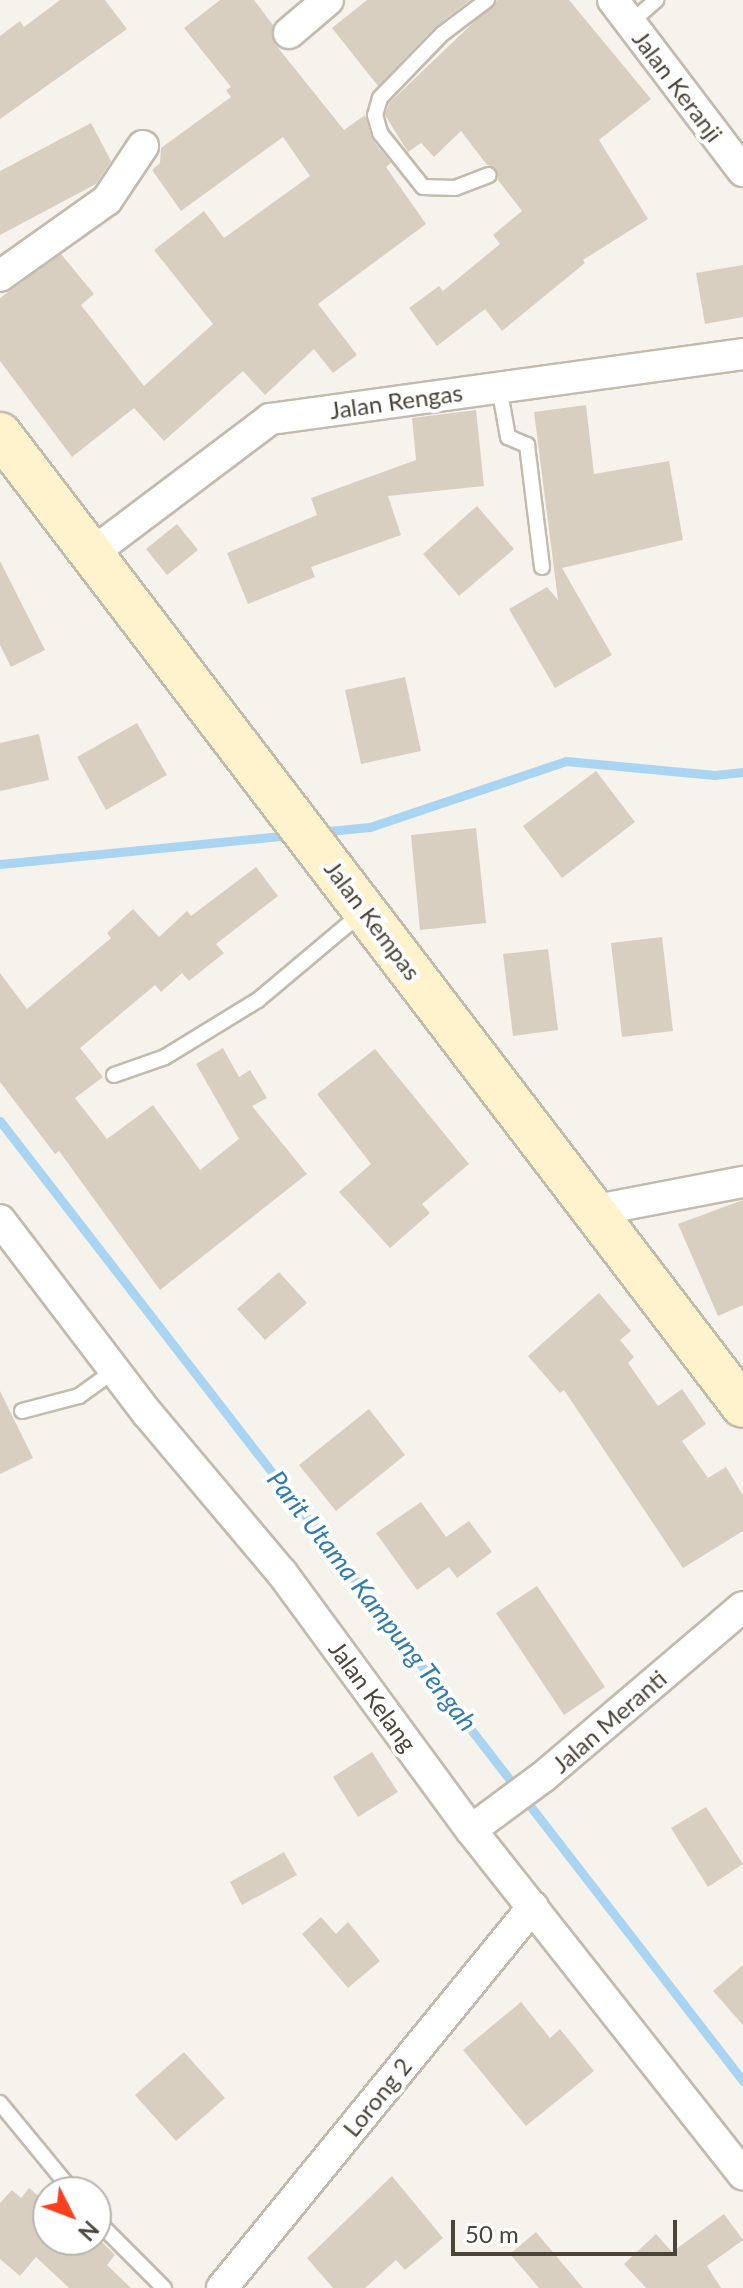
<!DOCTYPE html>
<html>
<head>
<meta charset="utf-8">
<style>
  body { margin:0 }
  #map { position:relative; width:743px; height:2288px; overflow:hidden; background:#f6f3ec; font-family:Lato,sans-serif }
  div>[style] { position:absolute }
  .stream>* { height:9px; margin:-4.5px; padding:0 4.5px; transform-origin:4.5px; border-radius:4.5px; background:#a9d4f2 }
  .building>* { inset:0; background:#d8cfc1 }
  .roads { filter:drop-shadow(2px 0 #c2bbae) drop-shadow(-2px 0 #c2bbae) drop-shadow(0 2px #c2bbae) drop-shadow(0 -2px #c2bbae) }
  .lane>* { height:14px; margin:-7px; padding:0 7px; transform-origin:7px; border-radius:7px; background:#fff }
  .street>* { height:30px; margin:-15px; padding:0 15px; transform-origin:15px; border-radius:15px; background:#fff }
  .secondary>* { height:42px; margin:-21px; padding:0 21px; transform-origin:21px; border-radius:21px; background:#fff3cd }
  span { translate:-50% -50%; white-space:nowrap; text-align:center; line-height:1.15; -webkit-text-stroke:8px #fff; paint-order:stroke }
  .street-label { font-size:24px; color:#4b4439 }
  .water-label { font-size:26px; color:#2e7ab2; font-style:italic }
  .north { position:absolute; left:32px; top:2176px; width:80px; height:80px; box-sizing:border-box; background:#fff; border:2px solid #b7b4b0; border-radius:50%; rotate:132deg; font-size:22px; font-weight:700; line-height:32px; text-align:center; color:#4b4439 }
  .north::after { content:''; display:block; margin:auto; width:28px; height:36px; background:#fc3f1d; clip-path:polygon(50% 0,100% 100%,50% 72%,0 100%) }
  .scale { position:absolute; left:451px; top:2220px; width:226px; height:36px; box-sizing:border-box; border:4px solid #4b4439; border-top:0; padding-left:10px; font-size:24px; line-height:28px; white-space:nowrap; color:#4b4439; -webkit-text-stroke:6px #fff; paint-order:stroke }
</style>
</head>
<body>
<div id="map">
  <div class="stream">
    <i style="left:318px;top:832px;width:52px;rotate:-5.5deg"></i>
    <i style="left:370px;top:827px;width:207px;rotate:-18.6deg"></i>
    <i style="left:566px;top:761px;width:149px;rotate:5.4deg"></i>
    <i style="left:714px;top:775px;width:29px;rotate:-6deg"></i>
    <i style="left:0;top:864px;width:292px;rotate:-5.7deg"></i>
    <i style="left:0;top:1121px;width:1214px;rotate:52.26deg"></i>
  </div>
  <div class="building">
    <i style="clip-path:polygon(60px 0,105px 0,127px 29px,0 119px,0 36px,20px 21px,24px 27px)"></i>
    <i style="clip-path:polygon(220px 0,254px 0,273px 25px,275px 44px,344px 130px,365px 115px,372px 139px,391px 163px,386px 167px,426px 224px,318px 304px,357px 355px,333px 373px,314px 349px,265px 395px,243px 371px,164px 441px,134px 408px,72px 457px,0 361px,0 298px,61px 254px,94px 294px,81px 305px,144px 386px,213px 324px,154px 250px,204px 211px,224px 238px,310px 176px,283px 137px,181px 211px,152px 170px,160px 163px,161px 148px,231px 97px,226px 90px,231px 87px,184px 28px)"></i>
    <i style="clip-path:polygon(367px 0,470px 0,435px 27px,378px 86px,332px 28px)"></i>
    <i style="clip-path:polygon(497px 0,569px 0,651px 99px,599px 140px,648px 219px,583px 260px,585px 263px,502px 331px,485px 309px,437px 346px,409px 308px,439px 286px,443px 291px,500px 244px,493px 235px,522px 211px,498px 180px,496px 168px,487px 165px,461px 131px,434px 157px,421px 143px,408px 152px,385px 115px,389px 103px)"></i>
    <i style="clip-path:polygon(91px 123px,111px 161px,96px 184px,0 235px,0 171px)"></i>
    <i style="clip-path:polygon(743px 265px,743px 317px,705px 324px,696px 273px)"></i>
    <i style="clip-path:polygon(586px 405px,594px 474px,669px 461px,683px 540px,562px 568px,612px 655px,555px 688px,509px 609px,547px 587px,558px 600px,534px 412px)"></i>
    <i style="clip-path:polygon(476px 410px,484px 486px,388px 496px,401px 535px,311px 567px,315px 577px,248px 604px,227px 553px,317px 515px,311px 498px,416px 460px,412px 418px)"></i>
    <i style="clip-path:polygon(477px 506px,514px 549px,459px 596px,423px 554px)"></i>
    <i style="clip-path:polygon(177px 524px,198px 550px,167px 575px,146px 549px)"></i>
    <i style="clip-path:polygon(0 561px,45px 650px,11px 667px,0 645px)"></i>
    <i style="clip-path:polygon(405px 677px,421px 751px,361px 764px,345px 690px)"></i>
    <i style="clip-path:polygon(137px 723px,167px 775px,106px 810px,77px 757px)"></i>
    <i style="clip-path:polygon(39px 734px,49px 780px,0 791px,0 743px)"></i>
    <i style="clip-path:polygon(596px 771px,635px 822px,562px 878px,523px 826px)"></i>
    <i style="clip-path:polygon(476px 828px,486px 923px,420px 930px,411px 835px)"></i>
    <i style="clip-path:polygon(256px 867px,278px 896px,216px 944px,224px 953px,189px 981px,182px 973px,161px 992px,155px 985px,80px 1048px,103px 1077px,75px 1098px,107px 1139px,153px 1105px,200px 1170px,239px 1139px,196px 1064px,223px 1048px,239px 1077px,250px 1070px,267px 1098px,252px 1106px,307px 1174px,160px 1290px,59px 1151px,55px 1154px,0 1082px,0 973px,27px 1009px,111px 938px,107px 933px,133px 909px,159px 937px,187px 911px,191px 916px)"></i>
    <i style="clip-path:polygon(662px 937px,673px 1031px,622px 1037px,611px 943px)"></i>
    <i style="clip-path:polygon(548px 949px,558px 1030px,513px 1036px,503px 954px)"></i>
    <i style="clip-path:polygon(375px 1049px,469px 1164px,422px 1204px,430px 1213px,390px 1248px,339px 1192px,371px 1164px,317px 1094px)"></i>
    <i style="clip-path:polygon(743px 1200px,743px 1305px,718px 1316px,678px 1224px)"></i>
    <i style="clip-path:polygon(279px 1272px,307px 1303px,265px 1340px,237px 1309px)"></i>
    <i style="clip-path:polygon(599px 1293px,631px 1331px,620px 1340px,634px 1357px,628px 1363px,658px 1406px,682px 1389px,706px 1424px,682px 1441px,708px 1478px,726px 1467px,743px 1495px,743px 1531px,683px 1568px,564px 1390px,560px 1393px,528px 1356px)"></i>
    <i style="clip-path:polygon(0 1391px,33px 1458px,0 1474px)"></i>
    <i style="clip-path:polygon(369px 1409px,405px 1455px,336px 1511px,299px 1465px)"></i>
    <i style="clip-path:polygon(421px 1502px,446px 1537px,469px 1521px,492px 1552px,457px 1578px,449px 1567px,417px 1590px,376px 1533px)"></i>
    <i style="clip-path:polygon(537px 1586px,605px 1687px,564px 1715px,496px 1613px)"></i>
    <i style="clip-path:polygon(372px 1752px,398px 1792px,358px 1817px,333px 1777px)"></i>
    <i style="clip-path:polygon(706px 1807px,743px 1864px,708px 1887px,671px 1828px)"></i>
    <i style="clip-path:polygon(284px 1852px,297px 1875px,242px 1905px,230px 1882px)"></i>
    <i style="clip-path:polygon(321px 1917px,336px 1934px,348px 1922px,380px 1961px,348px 1988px,302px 1934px)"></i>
    <i style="clip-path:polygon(743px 1965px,743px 2025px,713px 1991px)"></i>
    <i style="clip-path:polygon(521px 2002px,550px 2038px,560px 2029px,594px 2071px,526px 2126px,463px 2050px)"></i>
    <i style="clip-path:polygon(184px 2052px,225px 2098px,176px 2141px,135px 2095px)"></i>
    <i style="clip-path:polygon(392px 2176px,443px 2238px,405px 2270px,396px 2260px,365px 2288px,333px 2288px,307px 2258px)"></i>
    <i style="clip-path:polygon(29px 2188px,48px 2204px,48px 2240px,100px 2240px,115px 2255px,107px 2265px,131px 2288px,69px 2288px,36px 2257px,20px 2276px,0 2259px,0 2203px,12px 2190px,21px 2198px)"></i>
    <i style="clip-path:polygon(724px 2214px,743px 2240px,707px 2266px,721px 2288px,646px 2288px,624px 2264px,656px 2234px,672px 2252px)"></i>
    <i style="clip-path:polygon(536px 2232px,583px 2288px,539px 2288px,510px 2254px)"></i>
  </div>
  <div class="roads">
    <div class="lane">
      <i style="left:487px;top:0;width:56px;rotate:142.9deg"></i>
      <i style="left:442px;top:34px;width:89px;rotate:134.1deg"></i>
      <i style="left:380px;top:98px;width:18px;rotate:106deg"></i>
      <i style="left:375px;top:115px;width:19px;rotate:74deg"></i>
      <i style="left:380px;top:133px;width:69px;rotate:51.5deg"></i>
      <i style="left:423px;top:187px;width:32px;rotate:2deg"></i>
      <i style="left:455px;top:188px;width:36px;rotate:-21deg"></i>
      <i style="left:630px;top:23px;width:35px;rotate:-41deg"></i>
      <i style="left:499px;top:387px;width:51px;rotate:79.8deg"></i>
      <i style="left:508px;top:437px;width:21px;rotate:23deg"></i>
      <i style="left:527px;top:445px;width:123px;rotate:83deg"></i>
      <i style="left:114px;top:1075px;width:54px;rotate:-19.4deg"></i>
      <i style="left:165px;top:1057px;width:109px;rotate:-31.5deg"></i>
      <i style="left:258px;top:1000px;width:137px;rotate:-40deg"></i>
      <i style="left:22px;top:1411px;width:59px;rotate:-14.7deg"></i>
      <i style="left:79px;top:1396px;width:44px;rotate:-35.8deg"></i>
      <i style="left:0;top:2103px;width:115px;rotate:50.6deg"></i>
      <i style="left:96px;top:2220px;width:96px;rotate:45deg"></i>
    </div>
    <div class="street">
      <i style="left:613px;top:0;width:215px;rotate:52.8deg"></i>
      <i style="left:289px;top:33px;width:51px;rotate:-40.2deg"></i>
      <i style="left:0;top:276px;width:131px;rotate:-35.4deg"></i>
      <i style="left:107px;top:200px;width:65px;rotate:-56.3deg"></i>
      <i style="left:91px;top:554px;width:224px;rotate:-37deg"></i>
      <i style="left:270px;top:419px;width:477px;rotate:-7.8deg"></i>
      <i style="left:592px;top:1211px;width:154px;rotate:-10.9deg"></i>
      <i style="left:0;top:1220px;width:244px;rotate:52.7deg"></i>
      <i style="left:148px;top:1414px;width:208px;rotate:49.9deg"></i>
      <i style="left:282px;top:1573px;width:319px;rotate:53.7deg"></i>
      <i style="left:471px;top:1830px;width:439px;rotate:51.7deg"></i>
      <i style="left:471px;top:1830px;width:89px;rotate:-36.4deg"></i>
      <i style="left:543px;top:1777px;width:262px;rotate:-40.4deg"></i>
      <i style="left:222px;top:2288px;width:492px;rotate:-50.8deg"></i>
    </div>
    <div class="secondary">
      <i style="left:0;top:434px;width:1223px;rotate:52.61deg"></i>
    </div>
  </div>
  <div class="street-label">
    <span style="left:678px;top:86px;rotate:53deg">Jalan Keranji</span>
    <span style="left:396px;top:401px;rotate:-8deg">Jalan Rengas</span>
    <span style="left:373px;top:920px;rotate:53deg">Jalan Kempas</span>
    <span style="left:373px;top:1696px;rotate:54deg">Jalan Kelang</span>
    <span style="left:609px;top:1721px;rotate:-41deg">Jalan Meranti</span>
    <span style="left:377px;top:2097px;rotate:-51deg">Lorong 2</span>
  </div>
  <div class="water-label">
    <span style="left:372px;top:1601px;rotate:52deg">Parit Utama Kampung Tengah</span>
  </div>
  <div class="north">N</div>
  <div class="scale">50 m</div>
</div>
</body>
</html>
